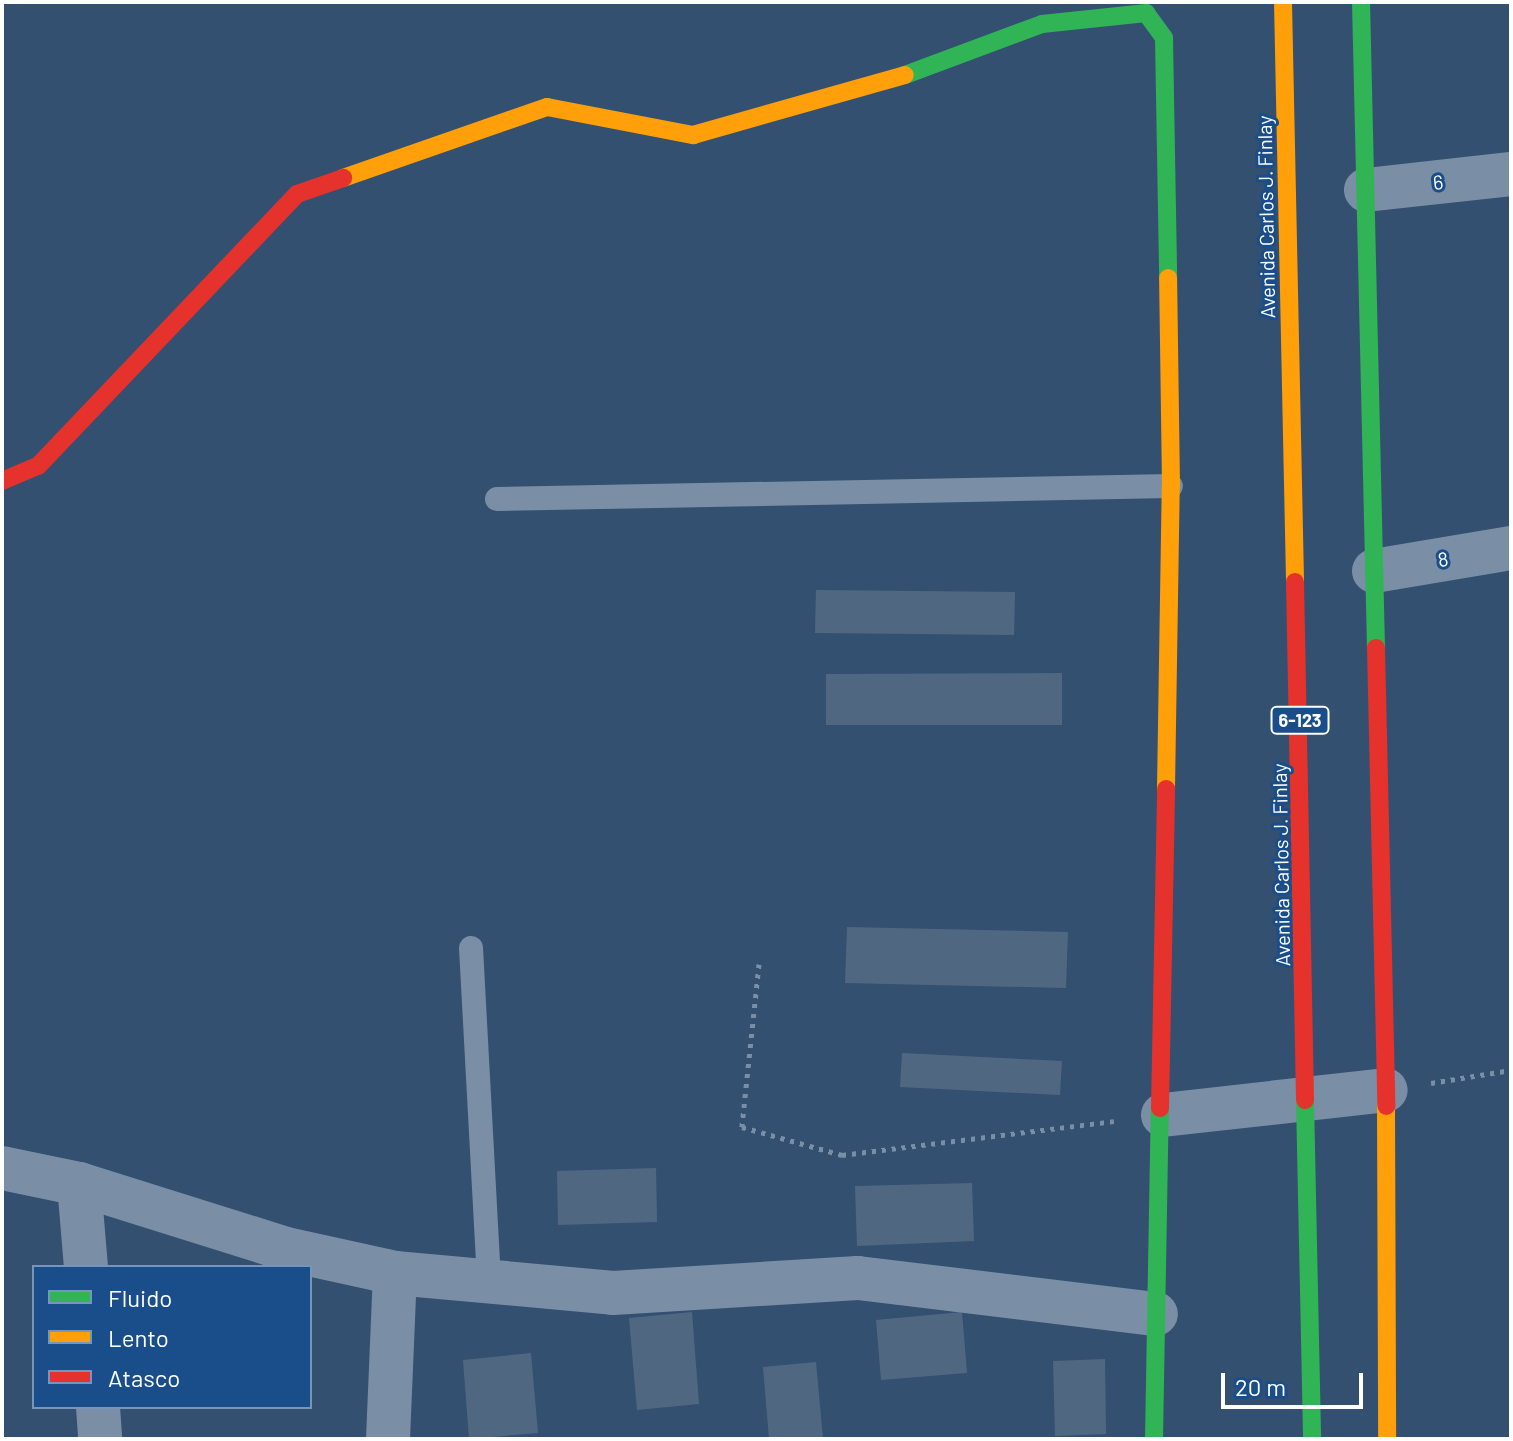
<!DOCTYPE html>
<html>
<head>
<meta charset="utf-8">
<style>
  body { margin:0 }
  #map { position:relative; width:1513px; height:1441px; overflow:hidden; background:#335071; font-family:Barlow,sans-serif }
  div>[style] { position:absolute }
  .building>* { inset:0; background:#506781 }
  .path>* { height:5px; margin-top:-2.5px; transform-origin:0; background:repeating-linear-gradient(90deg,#7a8fa5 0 4px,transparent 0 10px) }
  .lane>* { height:24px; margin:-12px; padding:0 12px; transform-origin:12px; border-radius:12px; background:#7a8fa5 }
  .street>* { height:44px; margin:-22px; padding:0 22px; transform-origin:22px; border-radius:22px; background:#7a8fa5 }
  .fast>* { height:18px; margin:-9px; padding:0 9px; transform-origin:9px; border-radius:9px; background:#30b455 }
  .slow>* { height:18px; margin:-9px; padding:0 9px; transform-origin:9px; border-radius:9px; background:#ff9f0a }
  .jam>* { height:18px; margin:-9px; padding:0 9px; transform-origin:9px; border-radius:9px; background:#e5322d }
  span { translate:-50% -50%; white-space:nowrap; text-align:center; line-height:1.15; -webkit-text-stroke:6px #1a4e8a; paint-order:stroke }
  .shield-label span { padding:2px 6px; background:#1a4e8a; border:2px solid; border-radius:6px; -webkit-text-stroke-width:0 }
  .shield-label { font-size:18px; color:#fff; font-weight:700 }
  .street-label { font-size:20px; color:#fff }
  .frame { position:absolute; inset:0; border:4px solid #fff; pointer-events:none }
  .legend { position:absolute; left:32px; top:1265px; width:280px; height:144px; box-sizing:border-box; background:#1a4e8a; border:2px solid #7695b9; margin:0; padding:10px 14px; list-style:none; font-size:24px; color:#fff }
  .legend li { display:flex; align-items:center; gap:16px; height:40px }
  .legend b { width:40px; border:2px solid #7695b9 }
  .scale { position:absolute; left:1221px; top:1373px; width:142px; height:36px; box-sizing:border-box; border:4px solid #fff; border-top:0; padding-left:10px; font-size:24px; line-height:28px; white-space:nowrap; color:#fff; -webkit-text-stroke:6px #1a4e8a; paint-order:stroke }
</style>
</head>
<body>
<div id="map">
  <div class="building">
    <i style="clip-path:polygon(816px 590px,1015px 592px,1014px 635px,815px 633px)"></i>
    <i style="clip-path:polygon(1062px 673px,1062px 725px,826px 725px,826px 674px)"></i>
    <i style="clip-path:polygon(847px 927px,1068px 932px,1066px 988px,845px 983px)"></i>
    <i style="clip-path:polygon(902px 1053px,1062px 1061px,1060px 1095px,900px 1087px)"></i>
    <i style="clip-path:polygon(656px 1168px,657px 1222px,558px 1225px,557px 1171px)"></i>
    <i style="clip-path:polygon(972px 1183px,974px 1241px,857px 1246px,855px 1186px)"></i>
    <i style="clip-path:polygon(692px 1312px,699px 1404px,637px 1410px,629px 1318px)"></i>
    <i style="clip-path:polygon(962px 1312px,967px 1373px,881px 1380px,876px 1320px)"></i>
    <i style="clip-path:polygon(531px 1353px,538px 1433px,469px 1439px,463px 1360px)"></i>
    <i style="clip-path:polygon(1105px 1359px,1106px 1434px,1055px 1436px,1053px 1361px)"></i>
    <i style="clip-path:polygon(816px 1362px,823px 1439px,769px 1439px,763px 1367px)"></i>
  </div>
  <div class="path">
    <i style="left:759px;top:964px;width:164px;rotate:96deg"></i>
    <i style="left:742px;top:1127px;width:104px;rotate:15.6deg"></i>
    <i style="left:842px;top:1155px;width:274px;rotate:-7.1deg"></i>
    <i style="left:1431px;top:1083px;width:81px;rotate:-9.2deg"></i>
  </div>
  <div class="lane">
    <i style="left:497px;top:499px;width:674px;rotate:-1.1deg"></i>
    <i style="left:471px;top:948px;width:333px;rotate:86.9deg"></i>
  </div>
  <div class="street">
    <i style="left:1366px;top:190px;width:146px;rotate:-6.3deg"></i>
    <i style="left:1374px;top:571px;width:139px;rotate:-9.5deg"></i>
    <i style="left:1163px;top:1115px;width:224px;rotate:-6.4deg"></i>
    <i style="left:2px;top:1168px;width:79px;rotate:11.7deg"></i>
    <i style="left:79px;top:1184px;width:217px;rotate:17.4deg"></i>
    <i style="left:286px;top:1249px;width:112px;rotate:12.4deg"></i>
    <i style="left:395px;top:1273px;width:219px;rotate:5.2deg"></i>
    <i style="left:613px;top:1293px;width:245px;rotate:-3.5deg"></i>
    <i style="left:858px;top:1278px;width:300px;rotate:6.9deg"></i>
    <i style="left:79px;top:1184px;width:83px;rotate:85.2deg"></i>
    <i style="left:98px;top:1407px;width:32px;rotate:86deg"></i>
    <i style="left:388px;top:1439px;width:166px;rotate:-87.6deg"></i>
  </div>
  <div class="fast">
    <i style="left:1361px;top:2px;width:646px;rotate:88.67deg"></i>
    <i style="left:905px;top:75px;width:146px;rotate:-20.4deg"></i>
    <i style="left:1042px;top:24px;width:105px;rotate:-6deg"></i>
    <i style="left:1146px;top:13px;width:31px;rotate:54deg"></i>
    <i style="left:1164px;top:38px;width:240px;rotate:89deg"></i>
    <i style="left:1305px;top:1100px;width:339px;rotate:88.8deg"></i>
    <i style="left:1154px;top:1439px;width:331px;rotate:-89deg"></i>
  </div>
  <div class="slow">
    <i style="left:1283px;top:2px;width:580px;rotate:88.81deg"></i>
    <i style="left:343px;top:178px;width:216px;rotate:-19.2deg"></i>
    <i style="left:547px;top:107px;width:149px;rotate:10.9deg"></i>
    <i style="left:693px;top:135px;width:220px;rotate:-15.8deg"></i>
    <i style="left:1166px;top:789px;width:303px;rotate:-89.1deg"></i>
    <i style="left:1171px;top:486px;width:208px;rotate:-90.8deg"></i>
    <i style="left:1386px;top:1106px;width:333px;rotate:89.8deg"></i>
  </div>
  <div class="jam">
    <i style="left:2px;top:481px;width:39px;rotate:-23deg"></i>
    <i style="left:38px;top:466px;width:376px;rotate:-46.4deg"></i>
    <i style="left:297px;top:194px;width:49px;rotate:-19.2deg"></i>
    <i style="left:1295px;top:582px;width:518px;rotate:88.89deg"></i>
    <i style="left:1376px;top:648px;width:458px;rotate:88.7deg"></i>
    <i style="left:1160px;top:1108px;width:319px;rotate:-88.9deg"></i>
  </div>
  <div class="shield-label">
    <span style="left:1300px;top:720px">6-123</span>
  </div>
  <div class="street-label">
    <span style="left:1438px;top:182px;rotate:-6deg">6</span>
    <span style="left:1266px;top:217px;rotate:-91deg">Avenida Carlos J. Finlay</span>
    <span style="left:1443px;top:559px;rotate:-9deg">8</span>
    <span style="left:1281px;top:865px;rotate:-91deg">Avenida Carlos J. Finlay</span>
  </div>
  <div class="frame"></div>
  <ul class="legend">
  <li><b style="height:10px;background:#30b455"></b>Fluido</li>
  <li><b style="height:10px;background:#ff9f0a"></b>Lento</li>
  <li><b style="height:10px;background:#e5322d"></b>Atasco</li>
  </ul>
  <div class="scale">20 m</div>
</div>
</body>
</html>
